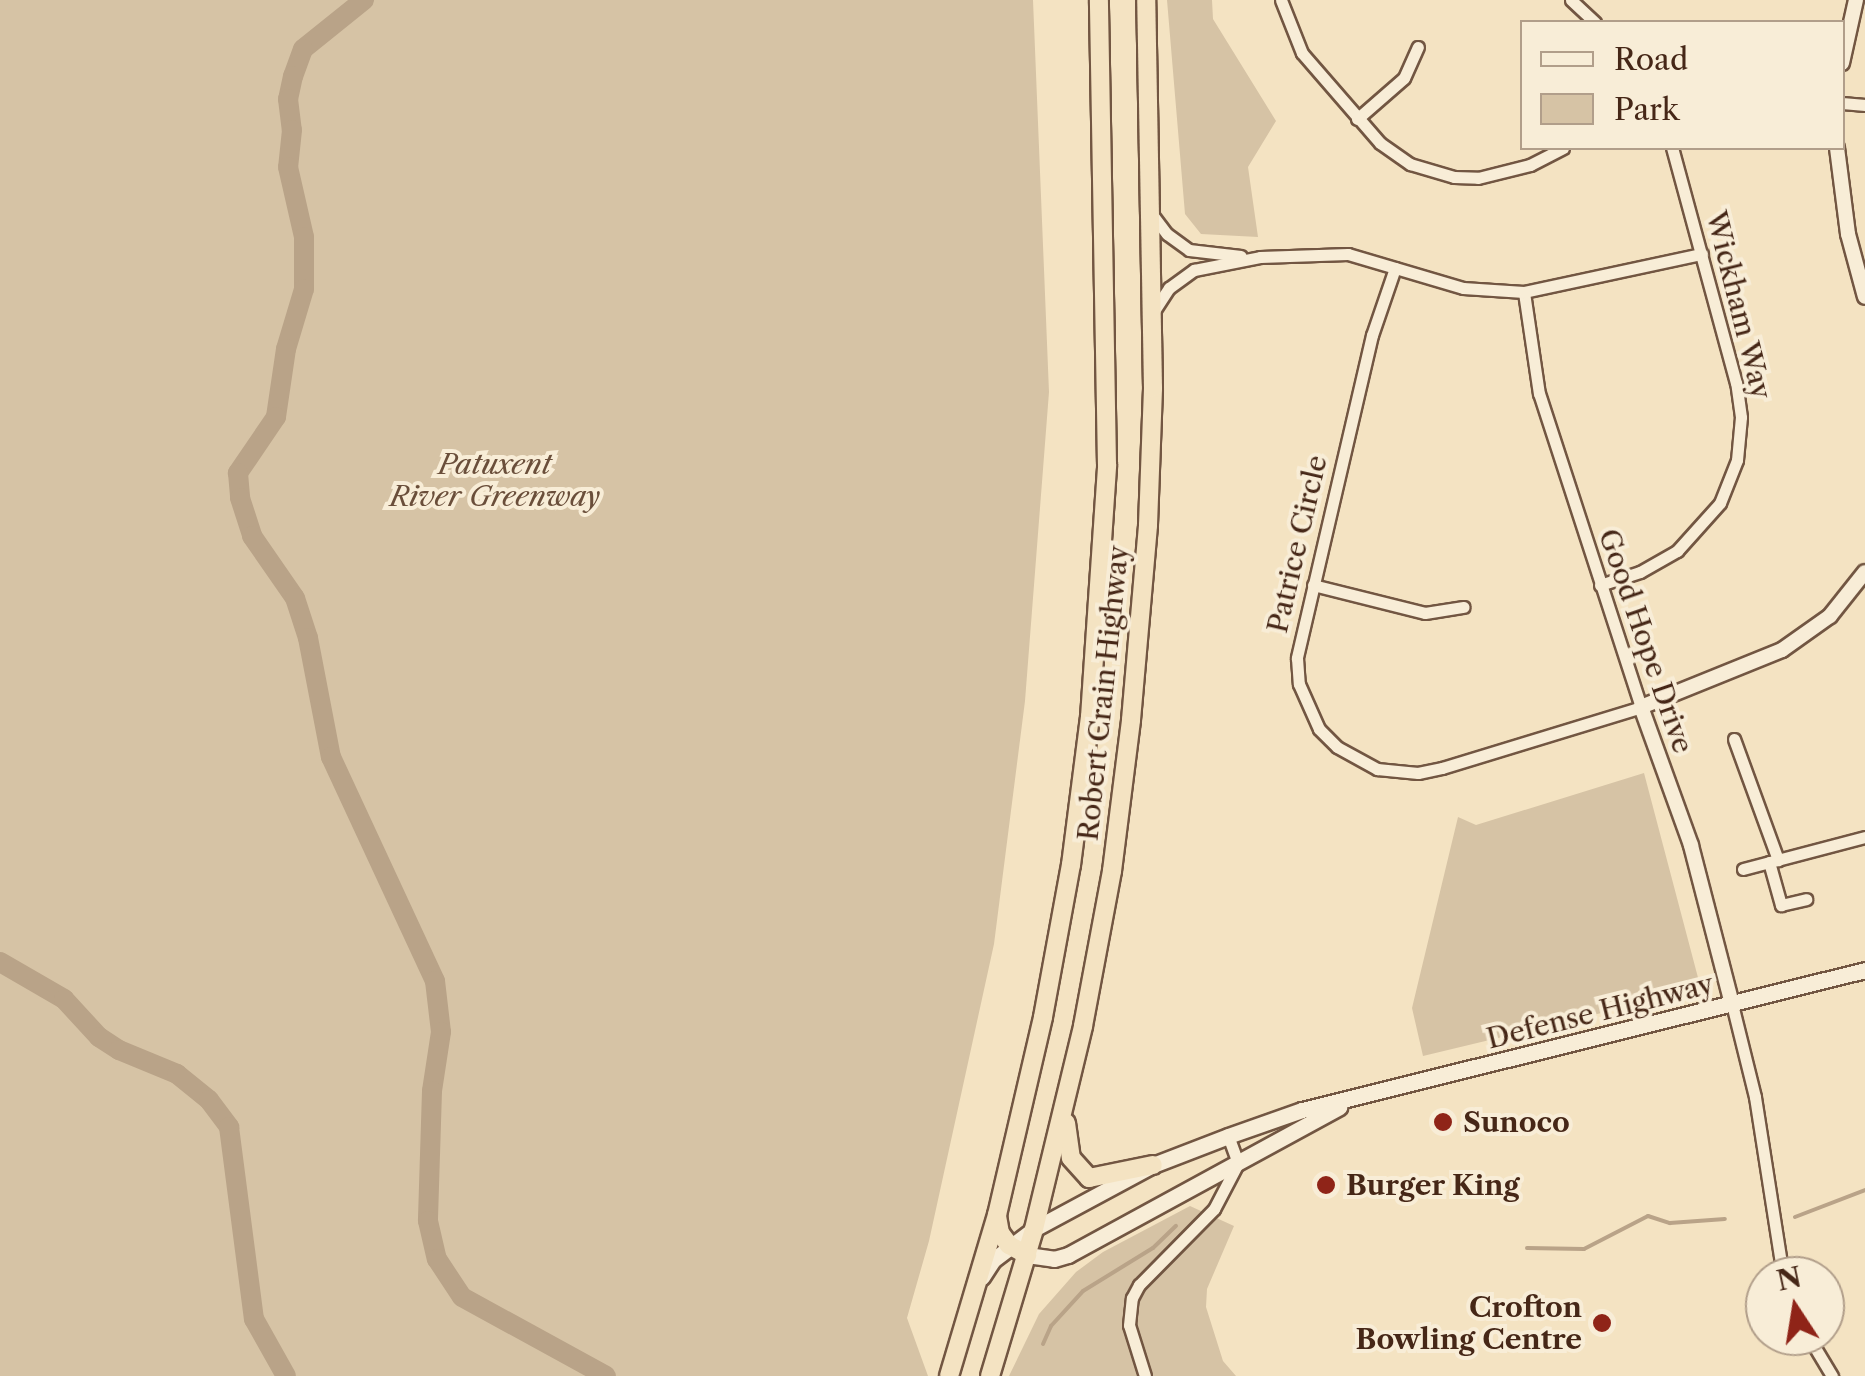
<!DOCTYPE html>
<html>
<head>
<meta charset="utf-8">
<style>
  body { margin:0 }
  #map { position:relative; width:1865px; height:1376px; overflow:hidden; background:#f4e3c2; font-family:"Libre Caslon Text",serif }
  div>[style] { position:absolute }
  .green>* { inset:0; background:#d6c3a5 }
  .stream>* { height:4px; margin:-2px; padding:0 2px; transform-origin:2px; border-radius:2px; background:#b9a388 }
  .river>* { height:20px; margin:-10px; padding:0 10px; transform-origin:10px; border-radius:10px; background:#b9a388 }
  .roads { filter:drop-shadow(2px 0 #725642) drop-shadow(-2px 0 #725642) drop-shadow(0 2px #725642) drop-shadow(0 -2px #725642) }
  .minor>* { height:11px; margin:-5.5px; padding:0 5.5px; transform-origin:5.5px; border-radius:5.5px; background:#f8edd7 }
  .tertiary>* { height:14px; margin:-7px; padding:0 7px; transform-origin:7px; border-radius:7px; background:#f8edd7 }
  .secondary>* { height:15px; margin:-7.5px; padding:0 7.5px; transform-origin:7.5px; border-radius:7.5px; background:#f8edd7 }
  .trunk>* { height:18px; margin:-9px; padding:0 9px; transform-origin:9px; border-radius:9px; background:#f4e3c2 }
  .dots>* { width:28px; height:28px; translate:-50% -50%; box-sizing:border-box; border:5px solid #f8edd7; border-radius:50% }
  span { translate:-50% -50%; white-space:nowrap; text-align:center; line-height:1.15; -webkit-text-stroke:8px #f8edd7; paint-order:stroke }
  .street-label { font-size:28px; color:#462717 }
  .park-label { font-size:28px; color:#6a4e3a; font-style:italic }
  .poi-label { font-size:28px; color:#462717; font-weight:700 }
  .left { translate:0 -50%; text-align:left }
  .right { translate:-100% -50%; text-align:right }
  .legend { position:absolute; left:1520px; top:20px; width:325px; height:130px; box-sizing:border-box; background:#f8edd7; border:2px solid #b19e8a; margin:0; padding:12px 18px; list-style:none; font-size:30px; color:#462717 }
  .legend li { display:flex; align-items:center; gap:20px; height:50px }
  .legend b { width:50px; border:2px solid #b19e8a }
  .north { position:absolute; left:1745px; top:1256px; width:100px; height:100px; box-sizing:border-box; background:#f8edd7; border:2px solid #b19e8a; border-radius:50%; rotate:348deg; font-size:28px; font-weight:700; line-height:40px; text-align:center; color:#462717 }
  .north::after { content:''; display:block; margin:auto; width:35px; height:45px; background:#8f2418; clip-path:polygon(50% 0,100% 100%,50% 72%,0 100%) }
</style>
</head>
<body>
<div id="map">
  <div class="green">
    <i style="clip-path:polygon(0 0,1033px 0,1049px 392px,1025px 701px,994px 944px,929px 1241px,907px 1318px,928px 1376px,0 1376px)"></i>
    <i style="clip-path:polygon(1167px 0,1212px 0,1213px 19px,1276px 121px,1248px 167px,1258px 237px,1201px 234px,1185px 214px)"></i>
    <i style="clip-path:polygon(1644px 773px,1701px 989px,1423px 1056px,1412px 1008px,1458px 817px,1476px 825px)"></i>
    <i style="clip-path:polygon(1190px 1206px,1234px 1226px,1207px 1289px,1206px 1307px,1223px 1361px,1236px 1376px,1009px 1376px,1039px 1314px,1076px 1272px,1103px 1252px)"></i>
  </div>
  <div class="stream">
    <i style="left:1795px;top:1217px;width:75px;rotate:-21.1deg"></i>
    <i style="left:1527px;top:1248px;width:57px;rotate:1deg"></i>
    <i style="left:1584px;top:1249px;width:72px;rotate:-27.3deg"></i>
    <i style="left:1648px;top:1216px;width:23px;rotate:18deg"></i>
    <i style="left:1670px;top:1223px;width:55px;rotate:-4.2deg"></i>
    <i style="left:1043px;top:1344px;width:20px;rotate:-66deg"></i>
    <i style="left:1051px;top:1326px;width:47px;rotate:-47.6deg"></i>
    <i style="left:1083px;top:1291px;width:82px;rotate:-31.6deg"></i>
    <i style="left:1153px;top:1248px;width:32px;rotate:-44deg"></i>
  </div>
  <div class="river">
    <i style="left:364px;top:0;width:78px;rotate:141.2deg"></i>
    <i style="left:303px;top:49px;width:29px;rotate:110deg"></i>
    <i style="left:293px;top:76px;width:24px;rotate:102deg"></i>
    <i style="left:288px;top:99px;width:31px;rotate:83deg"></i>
    <i style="left:292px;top:130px;width:37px;rotate:96deg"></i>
    <i style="left:288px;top:167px;width:72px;rotate:77.1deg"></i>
    <i style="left:304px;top:237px;width:52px;rotate:90deg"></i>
    <i style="left:304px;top:289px;width:63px;rotate:106.7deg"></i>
    <i style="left:286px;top:349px;width:69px;rotate:98.4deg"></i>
    <i style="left:276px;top:417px;width:68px;rotate:124.2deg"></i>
    <i style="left:238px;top:473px;width:25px;rotate:85deg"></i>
    <i style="left:240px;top:498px;width:40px;rotate:72deg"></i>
    <i style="left:252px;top:536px;width:75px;rotate:55.3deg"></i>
    <i style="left:295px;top:598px;width:42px;rotate:72deg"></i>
    <i style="left:308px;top:638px;width:121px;rotate:79.1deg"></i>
    <i style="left:331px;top:757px;width:247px;rotate:65.1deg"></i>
    <i style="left:435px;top:981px;width:51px;rotate:83.3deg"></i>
    <i style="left:441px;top:1032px;width:60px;rotate:98.7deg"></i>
    <i style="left:432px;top:1091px;width:130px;rotate:91.8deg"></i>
    <i style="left:428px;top:1221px;width:39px;rotate:77deg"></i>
    <i style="left:437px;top:1259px;width:45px;rotate:56.7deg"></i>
    <i style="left:462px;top:1297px;width:164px;rotate:28.7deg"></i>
    <i style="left:0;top:962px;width:74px;rotate:30deg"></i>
    <i style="left:64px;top:999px;width:52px;rotate:47.4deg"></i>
    <i style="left:99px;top:1037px;width:24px;rotate:33deg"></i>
    <i style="left:119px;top:1050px;width:63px;rotate:22.5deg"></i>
    <i style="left:177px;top:1074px;width:41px;rotate:39.1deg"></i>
    <i style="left:209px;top:1100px;width:34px;rotate:53deg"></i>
    <i style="left:229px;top:1127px;width:194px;rotate:82.6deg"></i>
    <i style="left:254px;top:1319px;width:65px;rotate:60.7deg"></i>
  </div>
  <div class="roads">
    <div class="minor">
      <i style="left:1281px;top:0;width:57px;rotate:68.4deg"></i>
      <i style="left:1302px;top:53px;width:119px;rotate:49.1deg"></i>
      <i style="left:1380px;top:143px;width:37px;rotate:35deg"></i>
      <i style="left:1410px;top:164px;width:46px;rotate:16.5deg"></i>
      <i style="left:1454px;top:177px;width:24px;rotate:2deg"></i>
      <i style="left:1478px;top:178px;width:54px;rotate:-14deg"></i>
      <i style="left:1530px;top:165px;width:37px;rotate:-27deg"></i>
      <i style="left:1571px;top:0;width:33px;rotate:43deg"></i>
      <i style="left:1842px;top:103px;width:23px;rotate:5deg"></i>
      <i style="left:1357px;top:119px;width:62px;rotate:-41.1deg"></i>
      <i style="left:1404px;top:78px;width:34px;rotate:-66deg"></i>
      <i style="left:1151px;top:213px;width:26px;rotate:53deg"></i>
      <i style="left:1167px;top:234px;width:27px;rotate:36deg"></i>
      <i style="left:1189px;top:250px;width:52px;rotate:6.6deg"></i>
      <i style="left:1395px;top:268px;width:71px;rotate:108.9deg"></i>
      <i style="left:1372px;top:335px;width:332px;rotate:103.1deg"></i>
      <i style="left:1297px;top:658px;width:26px;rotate:86deg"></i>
      <i style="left:1299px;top:684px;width:49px;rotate:66deg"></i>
      <i style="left:1319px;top:729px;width:25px;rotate:45deg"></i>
      <i style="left:1337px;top:747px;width:46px;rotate:28.8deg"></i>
      <i style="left:1377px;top:769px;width:41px;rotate:5.6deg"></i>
      <i style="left:1418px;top:773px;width:25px;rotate:-12deg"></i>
      <i style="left:1442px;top:768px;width:208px;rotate:-17deg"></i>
      <i style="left:1641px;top:707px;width:329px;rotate:-108deg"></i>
      <i style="left:1539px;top:394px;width:103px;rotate:-98.4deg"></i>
      <i style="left:1152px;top:314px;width:31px;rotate:-57deg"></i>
      <i style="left:1169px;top:288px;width:31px;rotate:-36deg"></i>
      <i style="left:1194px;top:270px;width:67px;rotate:-11.1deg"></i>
      <i style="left:1260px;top:257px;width:88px;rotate:-2deg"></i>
      <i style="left:1348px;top:254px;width:120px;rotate:16.5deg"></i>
      <i style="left:1463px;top:288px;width:61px;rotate:3.8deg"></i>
      <i style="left:1524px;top:292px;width:182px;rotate:-12.1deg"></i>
      <i style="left:1313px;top:585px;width:115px;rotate:14deg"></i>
      <i style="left:1425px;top:613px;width:39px;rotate:-9deg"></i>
      <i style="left:1600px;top:585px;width:42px;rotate:-18deg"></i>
      <i style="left:1640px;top:572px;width:43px;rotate:-29.6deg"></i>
      <i style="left:1677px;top:551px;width:64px;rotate:-48.1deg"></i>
      <i style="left:1720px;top:503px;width:46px;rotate:-68.4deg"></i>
      <i style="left:1737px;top:460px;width:43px;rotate:-84.7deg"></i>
      <i style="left:1741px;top:417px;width:34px;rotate:-98deg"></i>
      <i style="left:1736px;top:383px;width:244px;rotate:-105.2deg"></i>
      <i style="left:1734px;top:739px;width:129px;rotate:70deg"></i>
      <i style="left:1769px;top:862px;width:45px;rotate:74.4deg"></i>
      <i style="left:1781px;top:905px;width:26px;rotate:-13deg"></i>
      <i style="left:1743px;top:869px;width:126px;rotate:-14.7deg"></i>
      <i style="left:1732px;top:1004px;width:96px;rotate:76.1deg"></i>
      <i style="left:1755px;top:1097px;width:181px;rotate:81.1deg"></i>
      <i style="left:1808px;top:1336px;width:47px;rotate:59deg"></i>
      <i style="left:1145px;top:1376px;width:53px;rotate:-107.4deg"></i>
      <i style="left:1129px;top:1325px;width:27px;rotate:-84deg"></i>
      <i style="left:1132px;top:1298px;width:15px;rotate:-62deg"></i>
      <i style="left:1139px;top:1285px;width:107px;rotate:-45.4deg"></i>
      <i style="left:1214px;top:1209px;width:52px;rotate:-62.4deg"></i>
      <i style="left:1238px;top:1163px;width:29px;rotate:-110deg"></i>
    </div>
    <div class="tertiary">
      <i style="left:1842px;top:63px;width:65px;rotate:-77.5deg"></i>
      <i style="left:1837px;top:148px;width:87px;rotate:82.7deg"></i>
      <i style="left:1848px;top:234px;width:65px;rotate:74.9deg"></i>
      <i style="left:1732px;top:1004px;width:164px;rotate:-104.5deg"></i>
      <i style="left:1691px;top:845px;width:147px;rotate:-109.9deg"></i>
      <i style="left:1641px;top:707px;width:152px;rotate:-22deg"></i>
      <i style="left:1782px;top:650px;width:59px;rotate:-35.3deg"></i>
      <i style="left:1830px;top:616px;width:56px;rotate:-51.5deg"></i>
    </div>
    <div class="secondary">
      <i style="left:1027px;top:1255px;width:27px;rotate:8deg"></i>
      <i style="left:1054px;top:1259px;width:15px;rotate:-16deg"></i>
      <i style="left:1068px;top:1255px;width:309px;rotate:-28.6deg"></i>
      <i style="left:982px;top:1277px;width:20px;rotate:-57deg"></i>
      <i style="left:993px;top:1260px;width:51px;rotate:-37.1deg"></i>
      <i style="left:1034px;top:1229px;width:135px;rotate:-28.3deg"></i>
      <i style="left:1153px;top:1165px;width:80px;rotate:-21.1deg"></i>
      <i style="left:1228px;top:1136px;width:78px;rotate:-19.4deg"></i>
      <i style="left:1302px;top:1110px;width:580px;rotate:-13.96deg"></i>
    </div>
    <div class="trunk">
      <i style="left:1066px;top:1123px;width:35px;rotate:82deg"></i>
      <i style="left:1071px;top:1158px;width:27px;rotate:48deg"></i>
      <i style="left:1089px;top:1178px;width:65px;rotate:-11.5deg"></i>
      <i style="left:997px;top:1216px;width:17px;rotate:80deg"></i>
      <i style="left:1000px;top:1233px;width:15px;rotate:53deg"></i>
      <i style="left:1009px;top:1245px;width:21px;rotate:29deg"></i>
      <i style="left:949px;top:1376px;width:168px;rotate:-73.4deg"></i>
      <i style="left:997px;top:1215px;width:203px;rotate:-76.9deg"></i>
      <i style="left:1043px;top:1017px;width:155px;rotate:-79.6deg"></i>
      <i style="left:1071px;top:865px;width:149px;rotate:-82.7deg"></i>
      <i style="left:1090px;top:717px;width:253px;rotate:-86.1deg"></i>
      <i style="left:1107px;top:465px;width:465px;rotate:-91deg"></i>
      <i style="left:990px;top:1376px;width:153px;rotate:-73.3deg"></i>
      <i style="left:1034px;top:1229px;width:209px;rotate:-76.4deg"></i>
      <i style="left:1083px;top:1026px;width:158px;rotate:-79.4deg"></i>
      <i style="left:1112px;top:871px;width:152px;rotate:-82.8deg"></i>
      <i style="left:1131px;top:720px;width:196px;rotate:-85deg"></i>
      <i style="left:1148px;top:525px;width:137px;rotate:-87.9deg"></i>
      <i style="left:1153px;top:388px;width:388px;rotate:-91deg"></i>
    </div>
  </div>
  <div class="dots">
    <i style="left:1443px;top:1122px;background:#8f2418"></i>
    <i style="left:1326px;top:1185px;background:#8f2418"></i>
    <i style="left:1602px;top:1323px;background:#8f2418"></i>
  </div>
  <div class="street-label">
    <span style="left:1739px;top:305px;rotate:76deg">Wickham Way</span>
    <span style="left:1297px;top:544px;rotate:-77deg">Patrice Circle</span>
    <span style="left:1646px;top:641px;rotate:71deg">Good Hope Drive</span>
    <span style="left:1103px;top:693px;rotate:-84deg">Robert Crain Highway</span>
    <span style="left:1600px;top:1011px;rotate:-14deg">Defense Highway</span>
  </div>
  <div class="park-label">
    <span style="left:495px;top:480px">Patuxent<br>River Greenway</span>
  </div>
  <div class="poi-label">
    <span class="left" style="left:1463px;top:1122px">Sunoco</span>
    <span class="left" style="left:1346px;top:1185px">Burger King</span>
    <span class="right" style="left:1582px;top:1323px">Crofton<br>Bowling Centre</span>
  </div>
  <ul class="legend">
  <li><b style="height:12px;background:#f8edd7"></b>Road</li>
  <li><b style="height:28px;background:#d6c3a5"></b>Park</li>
  </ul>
  <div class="north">N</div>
</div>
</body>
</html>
